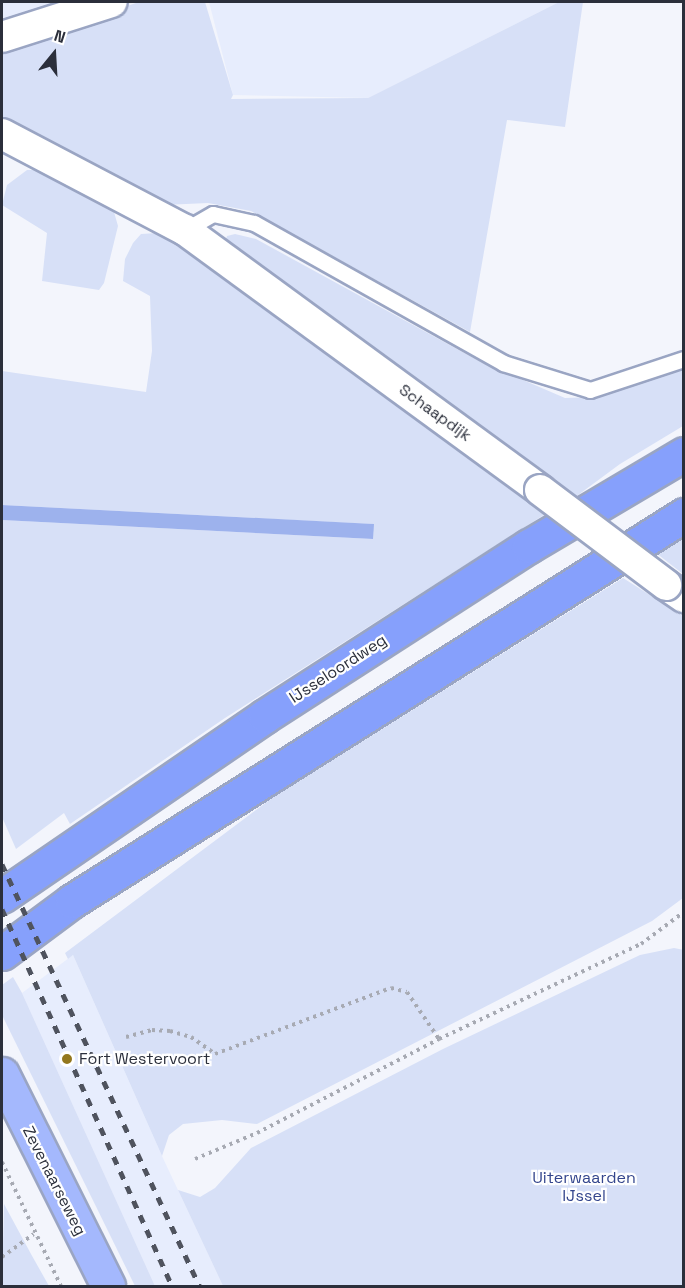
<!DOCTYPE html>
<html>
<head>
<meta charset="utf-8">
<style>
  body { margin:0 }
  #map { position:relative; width:685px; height:1288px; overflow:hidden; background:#f3f5fc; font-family:"Space Grotesk",sans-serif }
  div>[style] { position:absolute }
  .built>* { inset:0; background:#e7edfd }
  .green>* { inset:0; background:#d7e0f7 }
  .water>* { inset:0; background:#9db2ed }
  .path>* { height:4px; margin-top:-2px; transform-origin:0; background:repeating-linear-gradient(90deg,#a7aab3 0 3px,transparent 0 7.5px) }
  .roads { filter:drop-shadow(2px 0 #9aa5c3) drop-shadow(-2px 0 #9aa5c3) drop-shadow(0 2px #9aa5c3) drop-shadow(0 -2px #9aa5c3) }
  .service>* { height:15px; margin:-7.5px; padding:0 7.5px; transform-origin:7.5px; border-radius:7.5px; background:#fff }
  .minor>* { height:30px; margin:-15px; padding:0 15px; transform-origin:15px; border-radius:15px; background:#fff }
  .primary>* { height:33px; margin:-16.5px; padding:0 16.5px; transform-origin:16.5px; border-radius:16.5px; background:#a4b8fd }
  .trunk>* { height:33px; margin:-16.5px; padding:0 16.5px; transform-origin:16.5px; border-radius:16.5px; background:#86a0fc }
  .rail>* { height:4.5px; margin-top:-2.25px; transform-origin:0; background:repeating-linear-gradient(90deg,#4f535e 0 8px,transparent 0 16px) }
  .bridges { filter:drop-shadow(2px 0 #9aa5c3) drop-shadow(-2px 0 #9aa5c3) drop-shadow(0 2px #9aa5c3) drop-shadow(0 -2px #9aa5c3) }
  .minor-bridge>* { height:30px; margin:-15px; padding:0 15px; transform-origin:15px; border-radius:15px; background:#fff }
  .dots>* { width:16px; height:16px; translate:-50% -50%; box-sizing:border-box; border:3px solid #fff; border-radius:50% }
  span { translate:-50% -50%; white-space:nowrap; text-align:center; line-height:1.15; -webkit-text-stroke:4.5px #fff; paint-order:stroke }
  .street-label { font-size:16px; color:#2b2f3b }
  .poi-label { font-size:16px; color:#2b2f3b }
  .left { translate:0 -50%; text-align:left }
  .park-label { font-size:16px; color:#34468d }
  .frame { position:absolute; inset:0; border:3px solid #2b2f3b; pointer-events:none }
  .north { position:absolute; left:24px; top:24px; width:60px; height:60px; -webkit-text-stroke:4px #fff; paint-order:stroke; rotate:18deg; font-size:16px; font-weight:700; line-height:24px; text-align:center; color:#2b2f3b }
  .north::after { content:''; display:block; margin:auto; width:21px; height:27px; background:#2b2f3b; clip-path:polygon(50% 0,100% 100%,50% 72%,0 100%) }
</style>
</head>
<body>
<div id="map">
  <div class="built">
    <i style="clip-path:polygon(2px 2px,136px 2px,2px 36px)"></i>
    <i style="clip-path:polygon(209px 2px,559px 2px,368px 98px,233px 95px)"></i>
    <i style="clip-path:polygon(73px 955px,162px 1156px,223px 1286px,155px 1286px,22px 993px)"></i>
  </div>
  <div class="green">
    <i style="clip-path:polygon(139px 2px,205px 2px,233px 95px,231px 99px,368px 98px,559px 2px,583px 2px,565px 127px,507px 120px,470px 332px,251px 211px,208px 203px,164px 205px,2px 118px,2px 52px,19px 42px)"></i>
    <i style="clip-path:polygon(27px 170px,40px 170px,109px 203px,114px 212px,118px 226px,104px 283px,99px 290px,42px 281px,47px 233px,2px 205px,7px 185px)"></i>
    <i style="clip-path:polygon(157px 233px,171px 239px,550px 511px,225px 718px,70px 824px,64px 813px,16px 849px,2px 817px,2px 520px,373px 539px,373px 524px,2px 505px,2px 371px,146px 392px,152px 351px,150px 296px,123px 281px,125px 259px,133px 243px,141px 234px)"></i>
    <i style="clip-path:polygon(235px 234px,256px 239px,477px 360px,565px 398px,596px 397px,683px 366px,683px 426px,620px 464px,574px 498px,224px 244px,227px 236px)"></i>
    <i style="clip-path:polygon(683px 532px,683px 574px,651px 549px)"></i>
    <i style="clip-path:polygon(623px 578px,683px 616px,683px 898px,652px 921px,257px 1124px,222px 1120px,183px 1124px,169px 1135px,162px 1156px,73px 955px,68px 959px,65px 953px,272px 798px)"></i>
    <i style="clip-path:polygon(674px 948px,684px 950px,683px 1286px,223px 1286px,178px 1190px,200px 1197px,215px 1188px,251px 1148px,443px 1049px,640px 955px)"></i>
    <i style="clip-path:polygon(13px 977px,22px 993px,155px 1286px,135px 1286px,2px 1015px,2px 985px)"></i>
    <i style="clip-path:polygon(4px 1204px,31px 1254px,49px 1286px,2px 1286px)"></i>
  </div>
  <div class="water">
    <i style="clip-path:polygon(2px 505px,374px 524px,373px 539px,2px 520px)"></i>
  </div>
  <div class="path">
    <i style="left:126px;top:1037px;width:27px;rotate:-15deg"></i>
    <i style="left:152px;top:1030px;width:18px;rotate:3deg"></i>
    <i style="left:170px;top:1031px;width:22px;rotate:16deg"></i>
    <i style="left:191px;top:1037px;width:29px;rotate:35deg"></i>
    <i style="left:215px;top:1054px;width:188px;rotate:-20.6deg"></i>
    <i style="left:391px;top:988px;width:16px;rotate:14deg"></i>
    <i style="left:407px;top:992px;width:57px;rotate:55.8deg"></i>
    <i style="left:195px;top:1159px;width:67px;rotate:-22.8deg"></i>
    <i style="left:257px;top:1133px;width:205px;rotate:-27.3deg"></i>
    <i style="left:439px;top:1039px;width:223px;rotate:-25.2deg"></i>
    <i style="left:641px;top:944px;width:54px;rotate:-36.7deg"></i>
    <i style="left:2px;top:1162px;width:137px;rotate:64.6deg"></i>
    <i style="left:2px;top:1257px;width:39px;rotate:-36deg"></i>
  </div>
  <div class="roads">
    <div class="service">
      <i style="left:185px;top:230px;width:32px;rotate:-30deg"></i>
      <i style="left:213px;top:214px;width:42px;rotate:12.4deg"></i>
      <i style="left:254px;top:223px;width:286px;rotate:29.3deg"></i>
      <i style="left:503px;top:363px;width:91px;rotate:17.2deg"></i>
      <i style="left:590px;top:390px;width:99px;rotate:-18.3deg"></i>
    </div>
    <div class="minor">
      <i style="left:2px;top:37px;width:115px;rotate:-17.7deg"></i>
      <i style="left:2px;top:134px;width:207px;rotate:27.7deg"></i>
      <i style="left:185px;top:230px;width:440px;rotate:36.2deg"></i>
      <i style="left:666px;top:585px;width:22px;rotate:34deg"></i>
    </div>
    <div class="primary">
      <i style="left:2px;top:1074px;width:237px;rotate:63.4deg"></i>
    </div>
    <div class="trunk">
      <i style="left:2px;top:896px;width:319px;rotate:-34.4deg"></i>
      <i style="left:265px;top:716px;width:314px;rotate:-32.8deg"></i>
      <i style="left:529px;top:546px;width:180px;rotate:-30.7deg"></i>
      <i style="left:2px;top:953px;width:87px;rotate:-36.6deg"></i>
      <i style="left:72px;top:901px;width:724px;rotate:-32.24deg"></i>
    </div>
  </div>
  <div class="rail">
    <i style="left:2px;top:864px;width:466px;rotate:64.9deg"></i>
    <i style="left:2px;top:909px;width:414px;rotate:65.7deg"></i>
  </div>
  <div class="bridges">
    <div class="minor-bridge">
      <i style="left:540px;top:490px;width:158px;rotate:37deg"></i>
    </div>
  </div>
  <div class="dots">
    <i style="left:67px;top:1059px;background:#93771e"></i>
  </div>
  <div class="street-label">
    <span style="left:435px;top:413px;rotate:36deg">Schaapdijk</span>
    <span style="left:338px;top:669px;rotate:-33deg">IJsseloordweg</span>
    <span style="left:54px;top:1181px;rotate:63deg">Zevenaarseweg</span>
  </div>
  <div class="poi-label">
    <span class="left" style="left:79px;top:1059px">Fort Westervoort</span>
  </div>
  <div class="park-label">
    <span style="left:584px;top:1187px">Uiterwaarden<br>IJssel</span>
  </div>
  <div class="frame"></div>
  <div class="north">N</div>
</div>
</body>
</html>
